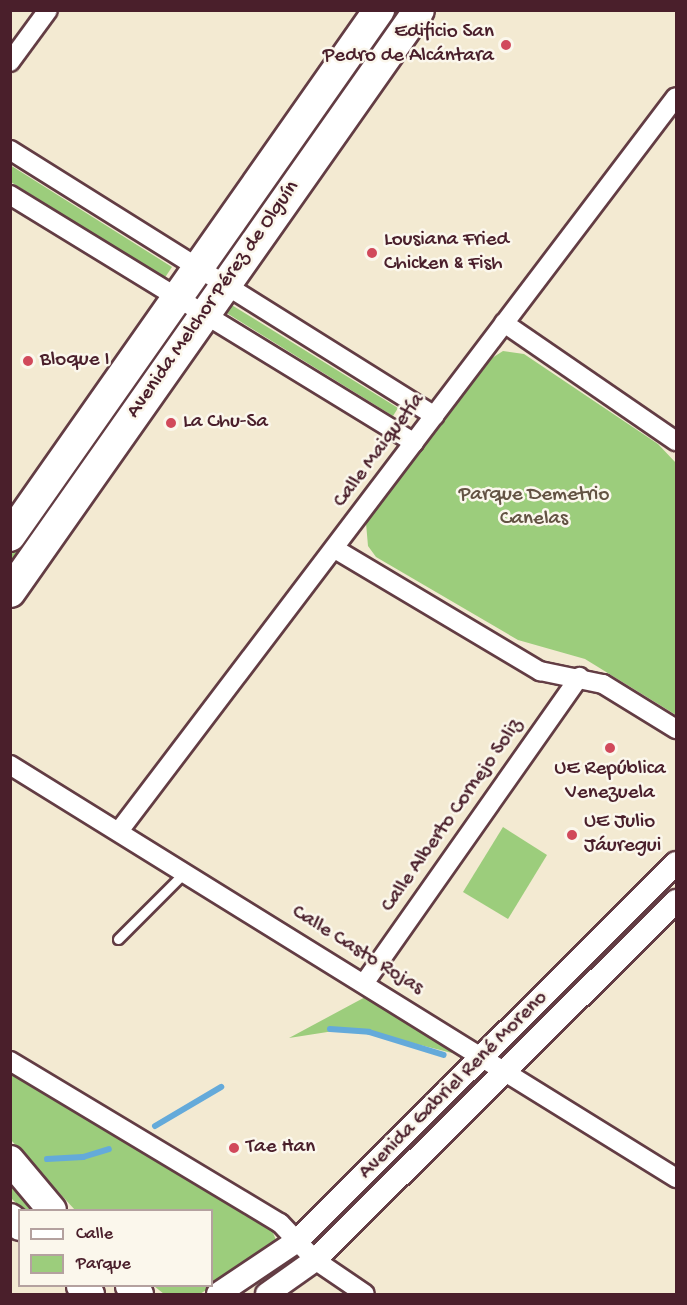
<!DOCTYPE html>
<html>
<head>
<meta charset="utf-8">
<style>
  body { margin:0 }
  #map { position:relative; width:687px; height:1305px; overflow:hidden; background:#f3ead2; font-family:"Gochi Hand",sans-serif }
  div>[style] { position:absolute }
  .green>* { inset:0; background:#9ccd7c }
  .stream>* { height:6px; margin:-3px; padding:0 3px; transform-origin:3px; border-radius:3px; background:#64aada }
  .roads { filter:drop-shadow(2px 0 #633d44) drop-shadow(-2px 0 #633d44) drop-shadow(0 2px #633d44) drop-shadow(0 -2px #633d44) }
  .service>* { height:9px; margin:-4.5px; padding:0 4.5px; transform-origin:4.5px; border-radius:4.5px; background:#fff }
  .minor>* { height:18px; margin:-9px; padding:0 9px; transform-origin:9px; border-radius:9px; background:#fff }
  .tertiary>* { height:22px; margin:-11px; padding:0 11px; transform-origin:11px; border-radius:11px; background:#fff }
  .primary>* { height:28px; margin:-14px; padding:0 14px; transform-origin:14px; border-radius:14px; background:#fff }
  .trunk>* { height:30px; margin:-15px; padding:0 15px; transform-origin:15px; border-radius:15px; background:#fff }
  .dots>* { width:16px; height:16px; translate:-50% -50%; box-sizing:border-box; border:3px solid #fbf7ec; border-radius:50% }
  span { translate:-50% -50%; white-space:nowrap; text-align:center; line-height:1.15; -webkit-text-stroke:5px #fbf7ec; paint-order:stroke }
  .poi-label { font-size:21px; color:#4a1f2b }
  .right { translate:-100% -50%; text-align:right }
  .left { translate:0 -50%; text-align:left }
  .street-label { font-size:21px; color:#4a1f2b }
  .park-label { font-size:21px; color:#635343 }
  .frame { position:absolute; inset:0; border:12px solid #4a1f2b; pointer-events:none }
  .legend { position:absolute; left:18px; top:1209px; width:195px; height:78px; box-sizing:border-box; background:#fbf7ec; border:2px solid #b4a19f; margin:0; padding:8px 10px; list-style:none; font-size:18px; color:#4a1f2b }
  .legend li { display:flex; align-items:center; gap:12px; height:30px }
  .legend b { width:30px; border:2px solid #b4a19f }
</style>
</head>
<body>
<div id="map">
  <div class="green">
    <i style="clip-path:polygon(394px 11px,405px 11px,225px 265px,218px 260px)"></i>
    <i style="clip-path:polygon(10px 165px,172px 267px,164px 279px,11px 182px)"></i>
    <i style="clip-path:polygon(230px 304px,398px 408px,393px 416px,225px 312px)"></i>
    <i style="clip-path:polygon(178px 317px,185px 323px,11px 571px,11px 555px)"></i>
    <i style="clip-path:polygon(503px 351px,524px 354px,658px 444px,676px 463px,676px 715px,585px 659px,518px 640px,376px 557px,368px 546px,366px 523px,492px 358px)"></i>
    <i style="clip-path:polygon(503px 827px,547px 855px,508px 919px,463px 892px)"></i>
    <i style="clip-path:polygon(369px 995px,456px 1054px,353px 1028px,289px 1038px)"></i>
    <i style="clip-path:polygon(11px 1072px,271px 1228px,276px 1240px,270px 1248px,200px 1294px,164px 1294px,154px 1286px,212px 1286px,212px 1210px,75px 1210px,11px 1140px)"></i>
    <i style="clip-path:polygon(10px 1183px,34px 1210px,23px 1210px,11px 1198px)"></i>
  </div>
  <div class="stream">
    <i style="left:330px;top:1029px;width:39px;rotate:4deg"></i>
    <i style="left:369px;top:1032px;width:78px;rotate:17deg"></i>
    <i style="left:155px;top:1126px;width:77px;rotate:-30.6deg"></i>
    <i style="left:47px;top:1159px;width:36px;rotate:-3deg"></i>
    <i style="left:83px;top:1157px;width:27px;rotate:-17deg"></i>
  </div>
  <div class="roads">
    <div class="service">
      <i style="left:118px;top:939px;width:96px;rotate:-45deg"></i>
    </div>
    <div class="minor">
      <i style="left:10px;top:62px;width:64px;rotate:-53.8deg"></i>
      <i style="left:10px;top:150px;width:501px;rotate:32.04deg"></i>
      <i style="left:10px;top:195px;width:474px;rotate:31.5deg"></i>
      <i style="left:504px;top:323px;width:209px;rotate:34.5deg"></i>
      <i style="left:335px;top:549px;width:239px;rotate:30.8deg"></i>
      <i style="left:540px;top:671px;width:64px;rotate:11.7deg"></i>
      <i style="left:603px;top:684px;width:86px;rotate:31.7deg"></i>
      <i style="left:10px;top:765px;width:784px;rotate:31.8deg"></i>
      <i style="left:119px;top:831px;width:921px;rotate:-52.81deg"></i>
      <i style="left:365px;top:982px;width:373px;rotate:-54.9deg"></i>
      <i style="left:10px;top:1061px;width:315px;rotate:31deg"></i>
      <i style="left:280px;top:1223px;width:51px;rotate:46.6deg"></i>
      <i style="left:315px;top:1260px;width:60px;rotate:34.2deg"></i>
    </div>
    <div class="tertiary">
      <i style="left:218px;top:1294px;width:95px;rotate:-33.9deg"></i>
      <i style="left:297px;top:1241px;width:535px;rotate:-44.92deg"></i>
      <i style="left:267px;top:1294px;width:59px;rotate:-35.3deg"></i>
      <i style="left:315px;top:1260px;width:509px;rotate:-44.84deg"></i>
    </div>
    <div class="primary">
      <i style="left:10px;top:1160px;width:65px;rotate:50deg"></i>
      <i style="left:10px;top:1218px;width:13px;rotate:39deg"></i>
      <i style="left:81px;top:1286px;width:12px;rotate:42deg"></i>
      <i style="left:130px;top:1286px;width:12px;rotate:42deg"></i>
    </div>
    <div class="trunk">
      <i style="left:10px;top:536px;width:643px;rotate:-54.95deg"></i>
      <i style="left:10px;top:592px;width:711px;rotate:-54.9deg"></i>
    </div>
  </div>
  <div class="dots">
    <i style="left:506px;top:45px;background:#d1495b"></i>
    <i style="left:372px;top:253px;background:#d1495b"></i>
    <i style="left:28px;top:361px;background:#d1495b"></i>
    <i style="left:171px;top:423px;background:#d1495b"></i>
    <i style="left:610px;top:748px;background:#d1495b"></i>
    <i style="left:572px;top:835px;background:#d1495b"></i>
    <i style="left:234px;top:1148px;background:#d1495b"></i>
  </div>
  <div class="poi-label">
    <span class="right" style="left:494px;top:45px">Edificio San<br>Pedro de Alcántara</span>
    <span class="left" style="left:384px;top:253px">Lousiana Fried<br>Chicken &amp; Fish</span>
    <span class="left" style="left:40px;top:361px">Bloque I</span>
    <span class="left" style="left:183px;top:423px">La Chu-Sa</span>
    <span style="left:610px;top:782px">UE República<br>Venezuela</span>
    <span class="left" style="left:584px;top:835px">UE Julio<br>Jáuregui</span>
    <span class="left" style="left:246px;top:1148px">Tae Han</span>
  </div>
  <div class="street-label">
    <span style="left:214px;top:300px;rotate:-55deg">Avenida Melchor Pérez de Olguín</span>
    <span style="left:380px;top:451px;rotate:-53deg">Calle Maiquetía</span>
    <span style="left:453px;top:816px;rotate:-55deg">Calle Alberto Cornejo Soliz</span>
    <span style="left:357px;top:951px;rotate:32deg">Calle Casto Rojas</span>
    <span style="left:454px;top:1086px;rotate:-45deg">Avenida Gabriel René Moreno</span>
  </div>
  <div class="park-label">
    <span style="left:534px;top:508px">Parque Demetrio<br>Canelas</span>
  </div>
  <div class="frame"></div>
  <ul class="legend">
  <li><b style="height:8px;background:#fff"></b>Calle</li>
  <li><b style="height:16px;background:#9ccd7c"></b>Parque</li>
  </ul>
</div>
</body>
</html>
